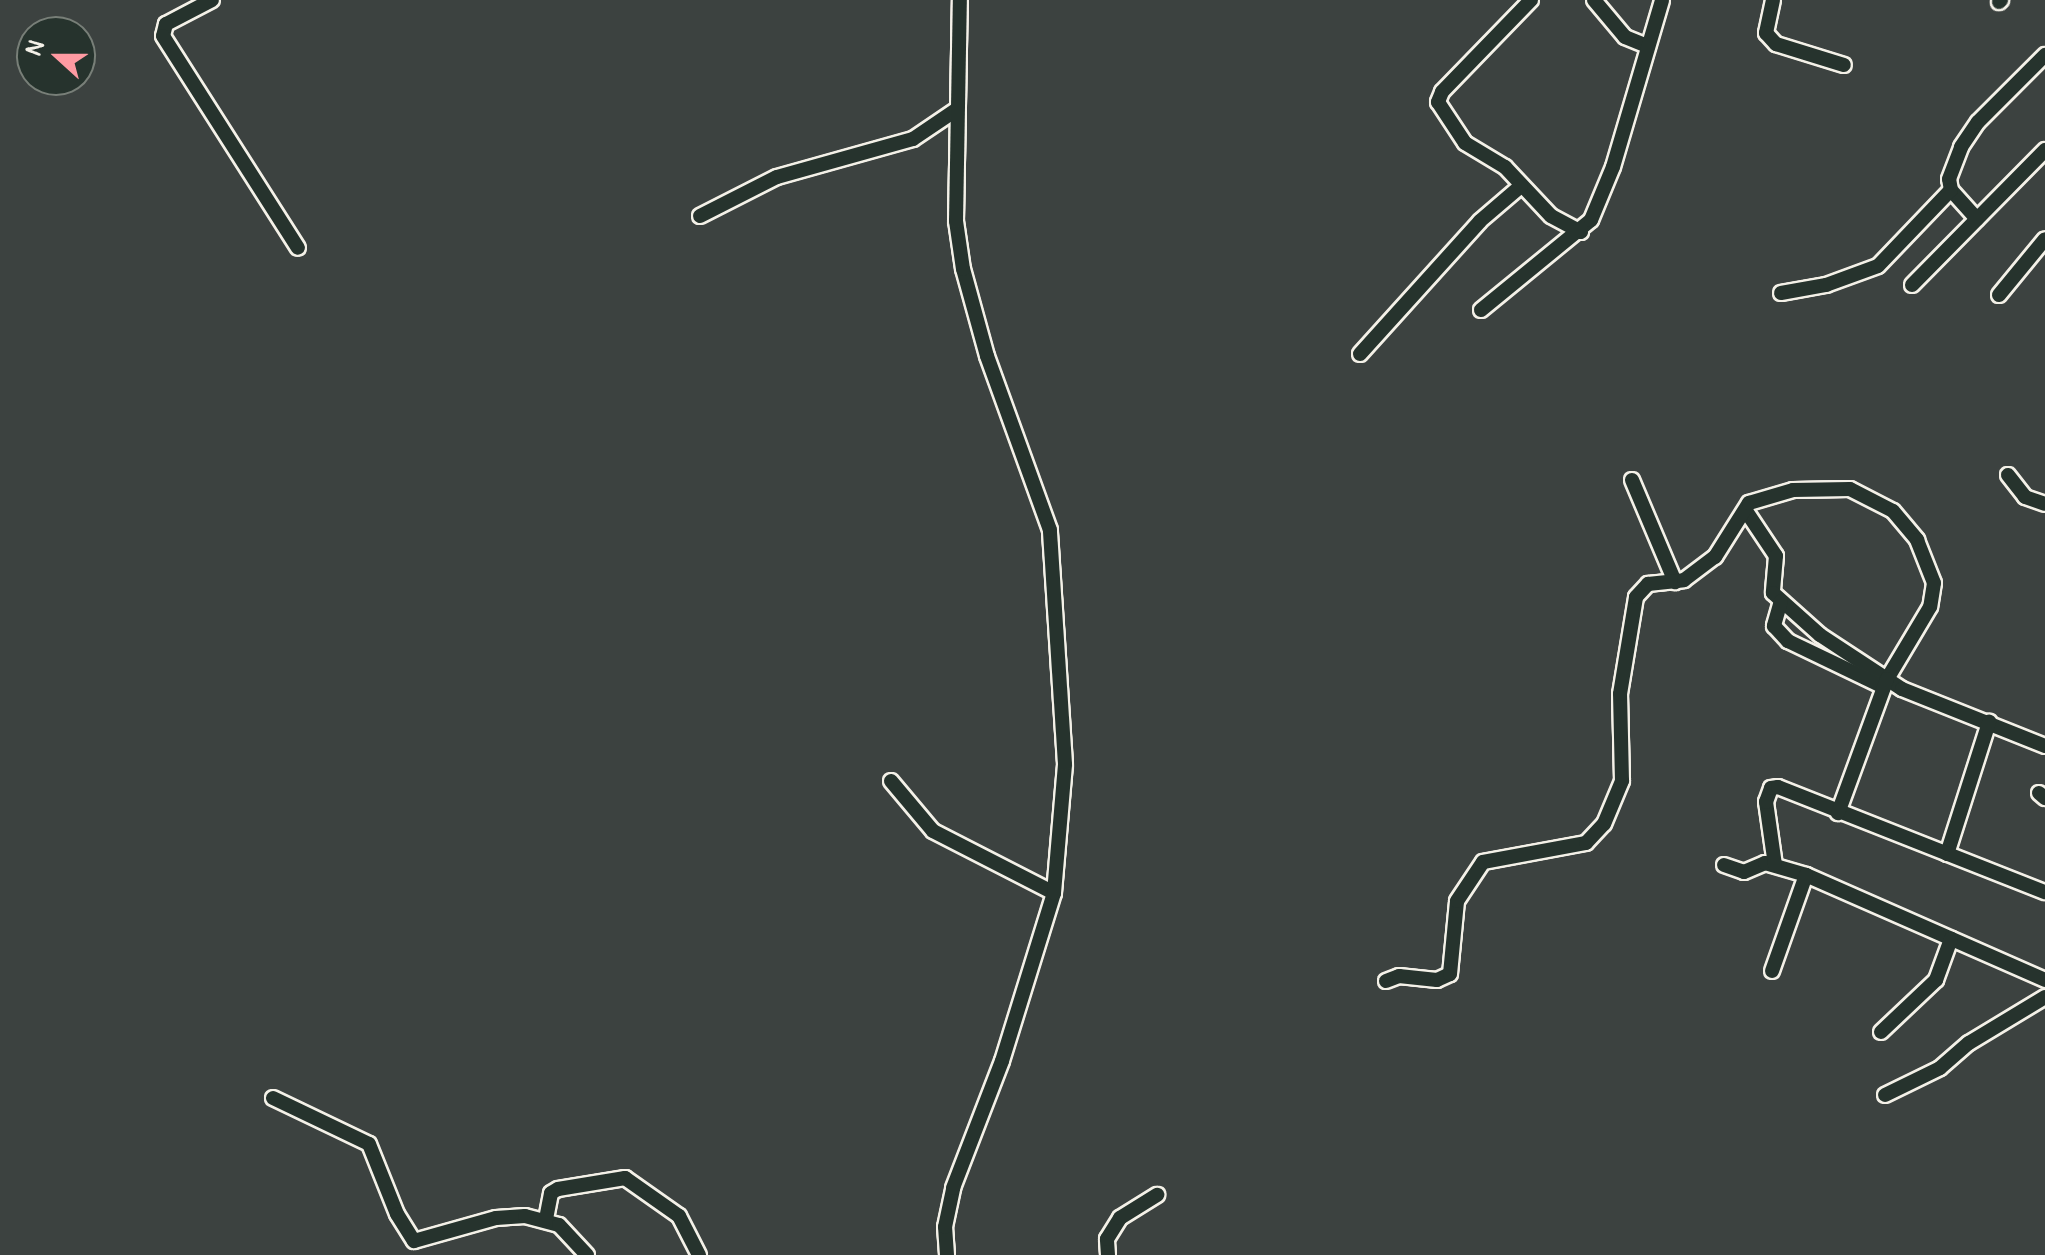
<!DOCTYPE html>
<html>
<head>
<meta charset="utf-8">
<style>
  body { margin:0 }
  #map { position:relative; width:2045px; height:1255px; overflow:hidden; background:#3c4240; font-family:Pangolin,sans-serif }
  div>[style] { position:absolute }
  .roads { filter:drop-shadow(2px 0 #f4f1e8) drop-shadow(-2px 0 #f4f1e8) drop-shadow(0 2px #f4f1e8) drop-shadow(0 -2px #f4f1e8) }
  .minor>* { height:14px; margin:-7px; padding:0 7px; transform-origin:7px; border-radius:7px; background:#26332d }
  span { translate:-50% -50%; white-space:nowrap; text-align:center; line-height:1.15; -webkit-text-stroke:6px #26332d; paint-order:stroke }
  .north { position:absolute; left:16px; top:16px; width:80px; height:80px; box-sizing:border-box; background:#26332d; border:2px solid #787f78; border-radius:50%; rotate:291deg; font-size:22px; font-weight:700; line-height:32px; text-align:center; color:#f4f1e8 }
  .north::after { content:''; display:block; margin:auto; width:28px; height:36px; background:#ff9aa2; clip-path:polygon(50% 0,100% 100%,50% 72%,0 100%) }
</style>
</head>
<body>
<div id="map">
  <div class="roads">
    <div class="minor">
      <i style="left:212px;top:0;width:52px;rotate:152.4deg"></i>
      <i style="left:166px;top:24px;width:12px;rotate:104deg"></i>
      <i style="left:163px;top:36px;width:251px;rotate:57.5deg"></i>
      <i style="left:1531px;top:0;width:128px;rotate:134.1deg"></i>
      <i style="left:1442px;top:92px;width:11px;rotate:112deg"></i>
      <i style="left:1438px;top:102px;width:49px;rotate:56.6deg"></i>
      <i style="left:1465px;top:143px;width:47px;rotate:31deg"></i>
      <i style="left:1505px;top:167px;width:67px;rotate:46.8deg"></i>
      <i style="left:1551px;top:216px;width:34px;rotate:28deg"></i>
      <i style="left:1594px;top:0;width:48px;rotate:50deg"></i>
      <i style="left:1625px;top:37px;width:24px;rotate:22deg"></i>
      <i style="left:1773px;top:0;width:34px;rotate:102deg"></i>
      <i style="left:1766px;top:33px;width:15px;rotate:48deg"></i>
      <i style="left:1776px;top:44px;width:71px;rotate:17.2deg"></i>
      <i style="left:1999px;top:2px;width:3px;rotate:-45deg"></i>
      <i style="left:700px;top:216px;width:86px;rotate:-26.9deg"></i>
      <i style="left:777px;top:177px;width:141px;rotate:-15.6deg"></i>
      <i style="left:913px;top:139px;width:52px;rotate:-34deg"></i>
      <i style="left:1977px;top:219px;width:39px;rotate:-132deg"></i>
      <i style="left:1951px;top:190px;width:11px;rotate:-100deg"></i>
      <i style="left:1949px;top:179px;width:34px;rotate:-69deg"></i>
      <i style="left:1961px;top:147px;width:30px;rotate:-56deg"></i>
      <i style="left:1978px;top:122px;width:95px;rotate:-45deg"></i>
      <i style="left:1912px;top:285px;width:190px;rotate:-45.4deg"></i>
      <i style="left:1781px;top:293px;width:46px;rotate:-10.1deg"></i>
      <i style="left:1826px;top:285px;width:55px;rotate:-20.1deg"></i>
      <i style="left:1878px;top:266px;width:105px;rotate:-46.2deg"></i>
      <i style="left:1999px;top:295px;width:72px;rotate:-50.6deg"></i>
      <i style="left:1481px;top:310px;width:142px;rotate:-39.3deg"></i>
      <i style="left:1591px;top:220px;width:57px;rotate:-67.5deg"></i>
      <i style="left:1613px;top:167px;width:174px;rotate:-73.6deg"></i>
      <i style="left:1360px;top:354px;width:179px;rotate:-47.9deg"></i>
      <i style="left:1480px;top:221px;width:54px;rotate:-40.5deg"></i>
      <i style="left:2008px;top:475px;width:28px;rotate:52deg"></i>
      <i style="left:2025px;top:497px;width:21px;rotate:19deg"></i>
      <i style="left:1632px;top:480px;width:111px;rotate:67.1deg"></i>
      <i style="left:1746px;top:511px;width:54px;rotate:56.3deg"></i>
      <i style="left:1776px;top:556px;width:37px;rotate:95deg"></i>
      <i style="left:1773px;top:593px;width:63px;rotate:41.8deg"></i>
      <i style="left:1820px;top:635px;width:98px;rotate:33.4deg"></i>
      <i style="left:1902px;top:689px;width:154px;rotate:21.7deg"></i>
      <i style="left:1781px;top:601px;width:26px;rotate:106deg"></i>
      <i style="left:1774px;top:626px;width:21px;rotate:47deg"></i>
      <i style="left:1788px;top:641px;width:106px;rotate:25.6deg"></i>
      <i style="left:891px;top:781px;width:65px;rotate:50deg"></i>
      <i style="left:933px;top:831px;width:136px;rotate:27.1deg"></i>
      <i style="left:2039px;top:793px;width:8px;rotate:40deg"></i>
      <i style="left:1947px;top:854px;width:139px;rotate:-72.3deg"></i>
      <i style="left:1724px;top:865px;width:21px;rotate:19deg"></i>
      <i style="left:1744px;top:872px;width:23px;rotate:-23deg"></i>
      <i style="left:1765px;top:863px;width:43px;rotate:16.3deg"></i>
      <i style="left:1806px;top:875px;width:261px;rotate:23.7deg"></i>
      <i style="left:1775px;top:865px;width:64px;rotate:-98.1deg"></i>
      <i style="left:1766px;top:802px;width:15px;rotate:-70deg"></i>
      <i style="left:1771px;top:788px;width:7px;rotate:-8deg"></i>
      <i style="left:1778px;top:787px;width:287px;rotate:21.5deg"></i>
      <i style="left:1772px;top:971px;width:102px;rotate:-70.5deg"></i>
      <i style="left:1386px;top:981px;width:14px;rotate:-21deg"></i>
      <i style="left:1399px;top:976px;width:38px;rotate:6deg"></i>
      <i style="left:1437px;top:980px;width:14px;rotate:-25deg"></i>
      <i style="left:1450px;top:974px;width:73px;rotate:-84.5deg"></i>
      <i style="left:1457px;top:901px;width:47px;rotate:-56.3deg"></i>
      <i style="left:1483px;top:862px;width:105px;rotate:-10.5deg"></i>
      <i style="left:1586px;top:843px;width:26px;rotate:-47deg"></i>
      <i style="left:1604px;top:824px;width:47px;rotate:-67.3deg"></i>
      <i style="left:1622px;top:781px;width:87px;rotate:-91.3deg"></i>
      <i style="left:1620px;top:694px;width:98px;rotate:-80.6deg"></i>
      <i style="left:1636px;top:597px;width:18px;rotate:-47deg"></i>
      <i style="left:1648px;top:584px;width:36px;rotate:-6deg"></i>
      <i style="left:1684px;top:580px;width:39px;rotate:-37deg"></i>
      <i style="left:1715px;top:557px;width:64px;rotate:-57.8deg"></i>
      <i style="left:1749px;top:503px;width:46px;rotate:-16.5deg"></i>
      <i style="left:1793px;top:490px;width:57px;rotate:-1deg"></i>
      <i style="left:1850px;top:489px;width:48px;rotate:27.1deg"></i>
      <i style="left:1893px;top:511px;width:38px;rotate:50deg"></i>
      <i style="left:1917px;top:540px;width:46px;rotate:68.4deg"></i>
      <i style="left:1934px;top:583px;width:24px;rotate:99deg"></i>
      <i style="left:1930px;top:607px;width:84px;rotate:120.8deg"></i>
      <i style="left:1887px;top:679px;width:143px;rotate:110.1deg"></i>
      <i style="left:1881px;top:1032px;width:76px;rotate:-43.4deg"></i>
      <i style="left:1936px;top:980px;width:44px;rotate:-69.9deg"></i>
      <i style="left:1885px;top:1095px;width:61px;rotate:-26.1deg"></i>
      <i style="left:1940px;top:1068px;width:38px;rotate:-41deg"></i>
      <i style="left:1969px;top:1043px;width:89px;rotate:-31.2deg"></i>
      <i style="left:273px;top:1098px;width:106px;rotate:25.6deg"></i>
      <i style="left:369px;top:1144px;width:75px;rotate:68.2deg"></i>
      <i style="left:397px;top:1214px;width:32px;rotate:58deg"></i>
      <i style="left:414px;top:1241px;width:85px;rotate:-15.7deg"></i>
      <i style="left:496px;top:1218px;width:29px;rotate:-4deg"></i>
      <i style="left:525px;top:1216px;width:35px;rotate:15deg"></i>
      <i style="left:559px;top:1225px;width:41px;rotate:47deg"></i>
      <i style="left:546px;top:1219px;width:26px;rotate:-79deg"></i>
      <i style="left:551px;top:1193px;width:8px;rotate:-30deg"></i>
      <i style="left:558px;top:1189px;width:68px;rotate:-9.3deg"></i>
      <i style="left:625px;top:1178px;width:66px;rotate:35.1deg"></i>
      <i style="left:679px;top:1216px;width:44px;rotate:62.9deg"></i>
      <i style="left:947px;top:1255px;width:28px;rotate:-94deg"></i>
      <i style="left:945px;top:1227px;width:40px;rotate:-78deg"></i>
      <i style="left:953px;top:1188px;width:136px;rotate:-68.9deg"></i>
      <i style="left:1002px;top:1061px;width:176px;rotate:-72.8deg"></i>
      <i style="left:1054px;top:893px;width:129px;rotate:-85.1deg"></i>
      <i style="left:1065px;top:764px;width:234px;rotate:-93.7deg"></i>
      <i style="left:1050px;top:530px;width:185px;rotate:-109.9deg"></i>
      <i style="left:987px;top:356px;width:90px;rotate:-105.4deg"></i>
      <i style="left:963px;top:269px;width:49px;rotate:-98.3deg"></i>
      <i style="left:956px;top:221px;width:221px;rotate:-89deg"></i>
      <i style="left:1108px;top:1255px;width:16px;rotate:-94deg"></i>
      <i style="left:1107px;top:1239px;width:25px;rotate:-58deg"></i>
      <i style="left:1120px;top:1218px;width:44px;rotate:-31.9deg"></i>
    </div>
  </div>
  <div class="north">N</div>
</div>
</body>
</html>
